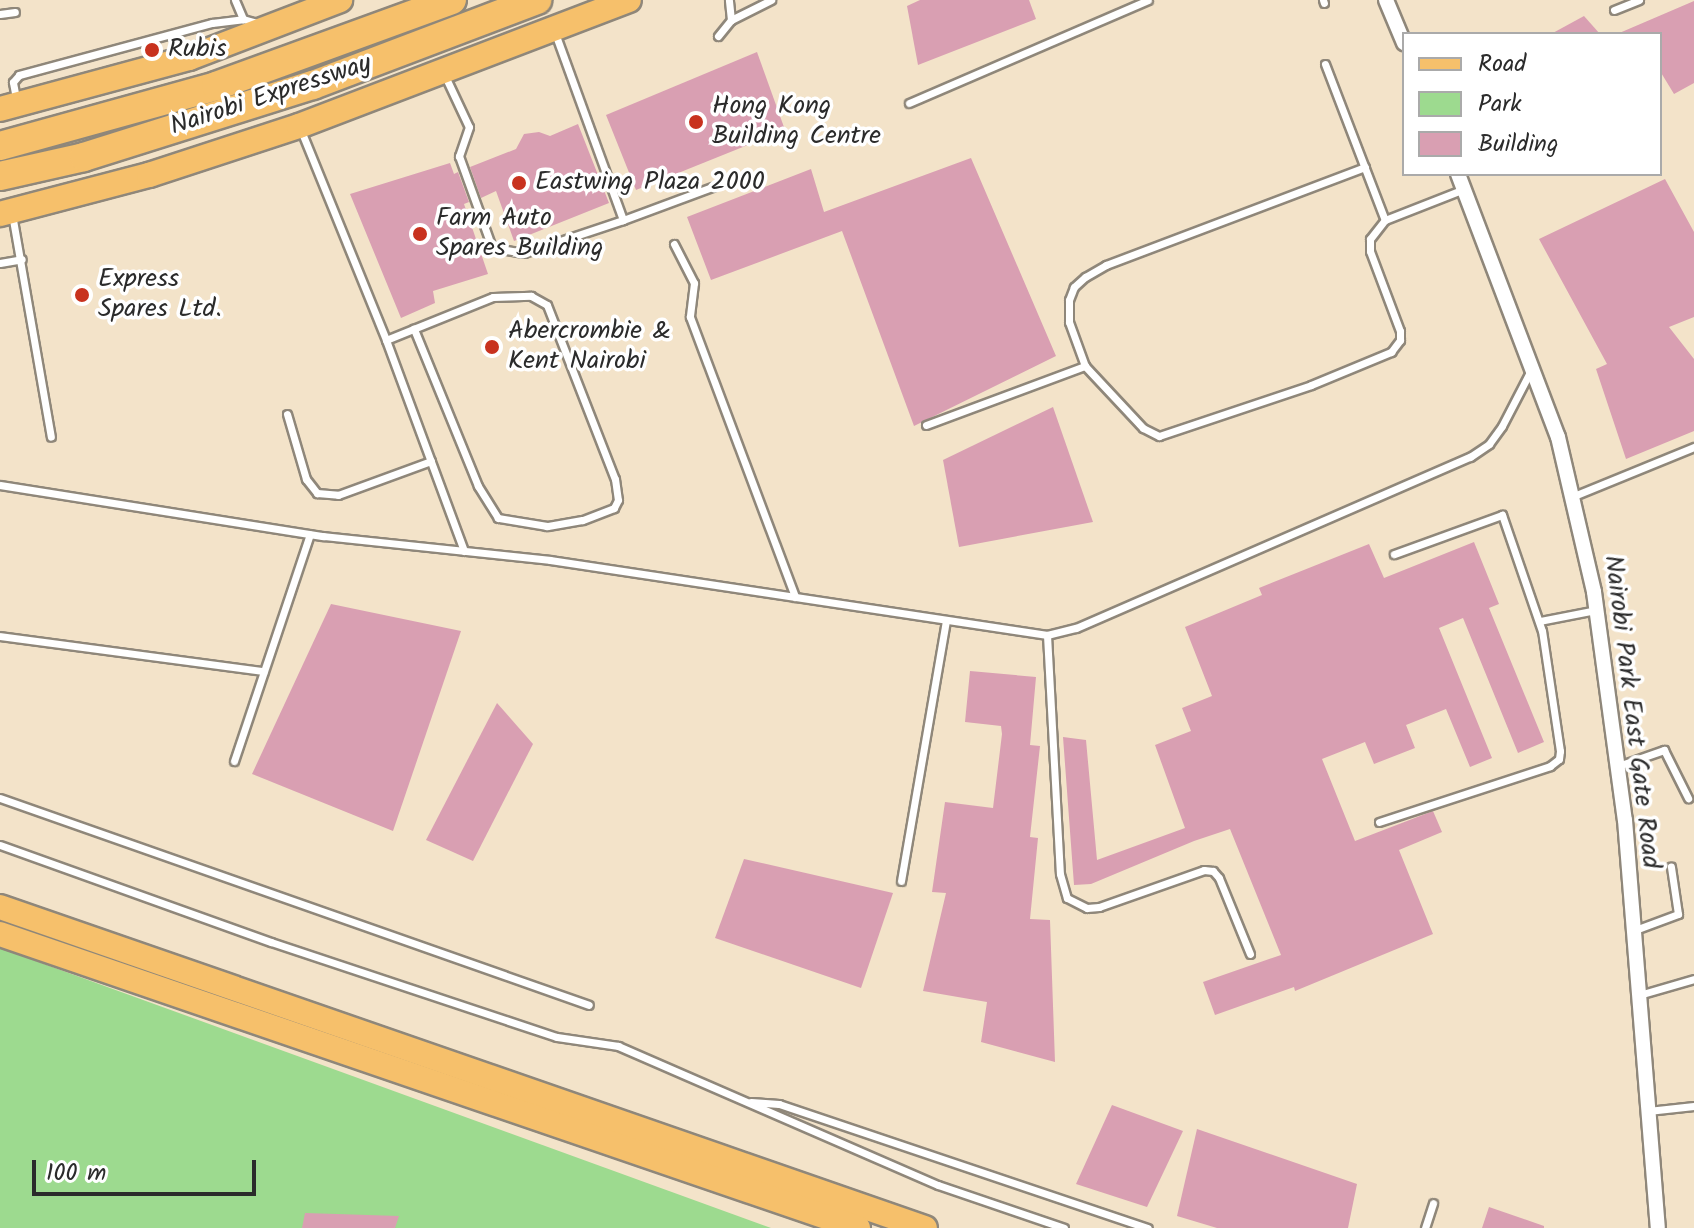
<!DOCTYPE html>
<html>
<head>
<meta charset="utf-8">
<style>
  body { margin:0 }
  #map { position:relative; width:1694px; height:1228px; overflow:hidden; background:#f3e3c9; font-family:Kalam,sans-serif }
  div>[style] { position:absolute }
  .green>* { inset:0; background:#9dda8f }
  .building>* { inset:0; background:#d99fb2 }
  .roads { filter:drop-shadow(2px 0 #8f877a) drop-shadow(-2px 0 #8f877a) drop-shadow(0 2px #8f877a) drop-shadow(0 -2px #8f877a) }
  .service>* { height:7px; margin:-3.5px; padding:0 3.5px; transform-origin:3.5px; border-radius:3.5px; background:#fff }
  .minor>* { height:14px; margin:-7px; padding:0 7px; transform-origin:7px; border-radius:7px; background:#fff }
  .primary>* { height:24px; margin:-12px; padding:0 12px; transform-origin:12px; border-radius:12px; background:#f6c06b }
  .trunk>* { height:24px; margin:-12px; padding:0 12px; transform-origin:12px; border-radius:12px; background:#f6c06b }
  .motorway>* { height:28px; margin:-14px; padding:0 14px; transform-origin:14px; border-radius:14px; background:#f6c06b }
  .dots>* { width:22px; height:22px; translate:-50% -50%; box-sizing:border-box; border:4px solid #fff; border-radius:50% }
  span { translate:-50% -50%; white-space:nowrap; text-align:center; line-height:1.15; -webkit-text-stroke:7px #fff; paint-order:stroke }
  .poi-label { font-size:26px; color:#2b2b2b }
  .left { translate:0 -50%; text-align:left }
  .street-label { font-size:26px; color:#2b2b2b }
  .legend { position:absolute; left:1402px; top:32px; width:260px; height:144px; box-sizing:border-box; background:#fff; border:2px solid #aaa; margin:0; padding:10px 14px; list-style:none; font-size:24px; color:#2b2b2b }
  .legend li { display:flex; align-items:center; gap:16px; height:40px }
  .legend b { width:40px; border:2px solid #aaa }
  .scale { position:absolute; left:32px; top:1160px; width:224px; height:36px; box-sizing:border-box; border:4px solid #2b2b2b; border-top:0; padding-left:10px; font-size:24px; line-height:28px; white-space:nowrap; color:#2b2b2b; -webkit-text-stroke:6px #fff; paint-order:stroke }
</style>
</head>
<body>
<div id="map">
  <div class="green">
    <i style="clip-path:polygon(0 948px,771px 1228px,0 1228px)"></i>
  </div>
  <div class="building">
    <i style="clip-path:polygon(920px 0,1029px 0,1036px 19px,918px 65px,907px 6px)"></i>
    <i style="clip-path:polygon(1694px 1px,1694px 83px,1674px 94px,1660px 71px,1660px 34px,1617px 34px)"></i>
    <i style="clip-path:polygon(1584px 16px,1600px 34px,1551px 34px)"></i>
    <i style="clip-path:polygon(757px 52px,785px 130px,636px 190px,606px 115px)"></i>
    <i style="clip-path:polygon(578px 124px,609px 203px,514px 241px,496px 191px,481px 198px,470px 167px,516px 149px,524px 134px,539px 132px,550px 136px)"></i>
    <i style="clip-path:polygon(971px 158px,1056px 356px,914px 426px,842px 231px,711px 280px,687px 217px,811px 169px,824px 212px)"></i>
    <i style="clip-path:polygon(450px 163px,454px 174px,458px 172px,469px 202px,464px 204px,488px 274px,433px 291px,435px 303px,401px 318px,350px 194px)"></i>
    <i style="clip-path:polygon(1665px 179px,1694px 232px,1694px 317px,1669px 327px,1694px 359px,1694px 431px,1626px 459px,1596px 369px,1607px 364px,1539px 239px)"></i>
    <i style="clip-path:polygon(1053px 407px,1093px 522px,959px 547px,943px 460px)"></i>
    <i style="clip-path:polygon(1474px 542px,1499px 604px,1489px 608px,1544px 742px,1518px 753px,1463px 618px,1439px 628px,1492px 758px,1470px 767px,1446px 709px,1406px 725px,1415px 748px,1374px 764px,1365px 742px,1322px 759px,1355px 841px,1433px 811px,1442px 832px,1399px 850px,1433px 934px,1295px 991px,1294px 987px,1215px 1015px,1203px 982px,1281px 955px,1230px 829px,1194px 841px,1091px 884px,1074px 885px,1063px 737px,1086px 740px,1097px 860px,1185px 828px,1155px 745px,1191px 731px,1182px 708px,1212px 696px,1185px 627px,1262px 595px,1259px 588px,1369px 544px,1384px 578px)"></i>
    <i style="clip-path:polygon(331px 604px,461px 631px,393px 831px,252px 774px)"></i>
    <i style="clip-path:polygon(970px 671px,1036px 677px,1030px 745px,1040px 746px,1030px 837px,1038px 838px,1030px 919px,1050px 920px,1055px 1062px,981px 1042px,987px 1002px,923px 991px,946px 893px,932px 892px,945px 802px,993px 808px,1002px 734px,1001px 726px,965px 722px)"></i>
    <i style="clip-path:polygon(497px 703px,533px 744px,473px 861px,426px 840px)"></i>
    <i style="clip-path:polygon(744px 859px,893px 893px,861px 988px,715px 938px)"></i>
    <i style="clip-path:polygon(1112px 1105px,1183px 1131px,1147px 1207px,1076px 1184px)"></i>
    <i style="clip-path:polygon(1197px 1129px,1357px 1184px,1348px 1228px,1217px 1228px,1177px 1216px)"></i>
    <i style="clip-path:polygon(1489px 1207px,1544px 1226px,1544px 1228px,1482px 1228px)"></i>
    <i style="clip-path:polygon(305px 1213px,399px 1216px,395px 1228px,302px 1228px)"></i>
  </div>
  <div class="roads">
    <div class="service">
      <i style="left:235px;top:0;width:21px;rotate:67deg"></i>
      <i style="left:1323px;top:0;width:3px;rotate:72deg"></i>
      <i style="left:1614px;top:10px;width:27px;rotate:-22deg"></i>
      <i style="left:0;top:14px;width:15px;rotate:-8deg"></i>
      <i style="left:731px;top:20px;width:45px;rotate:-26.6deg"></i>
      <i style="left:555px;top:33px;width:199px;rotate:70deg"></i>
      <i style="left:623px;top:220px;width:95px;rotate:-20.3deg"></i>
      <i style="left:718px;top:36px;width:21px;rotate:-51deg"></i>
      <i style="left:731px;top:20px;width:20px;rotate:-96deg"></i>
      <i style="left:1325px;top:64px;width:167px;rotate:69deg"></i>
      <i style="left:445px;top:76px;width:56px;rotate:64.8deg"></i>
      <i style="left:469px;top:127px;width:31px;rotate:109deg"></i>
      <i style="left:459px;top:156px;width:95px;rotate:70.2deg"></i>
      <i style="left:491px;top:245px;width:5px;rotate:37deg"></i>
      <i style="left:495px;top:248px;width:29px;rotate:10deg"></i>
      <i style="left:524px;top:253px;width:104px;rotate:-18.4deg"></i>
      <i style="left:16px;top:98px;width:16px;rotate:-101deg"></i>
      <i style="left:13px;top:82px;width:9px;rotate:-49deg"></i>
      <i style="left:19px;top:75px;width:200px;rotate:-15.1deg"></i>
      <i style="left:212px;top:23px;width:31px;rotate:-7deg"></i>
      <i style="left:243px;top:19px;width:18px;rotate:16deg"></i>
      <i style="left:909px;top:103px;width:260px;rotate:-23.3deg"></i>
      <i style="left:300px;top:128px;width:229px;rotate:67.9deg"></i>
      <i style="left:386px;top:340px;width:225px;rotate:69.7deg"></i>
      <i style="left:1365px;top:167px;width:277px;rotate:159.3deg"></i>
      <i style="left:1106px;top:265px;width:24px;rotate:150deg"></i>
      <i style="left:1085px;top:277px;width:15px;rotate:138deg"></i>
      <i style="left:1074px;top:287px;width:14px;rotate:111deg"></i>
      <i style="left:1069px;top:300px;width:22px;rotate:90deg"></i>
      <i style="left:1069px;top:322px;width:47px;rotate:70deg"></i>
      <i style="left:1085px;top:366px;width:85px;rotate:46.9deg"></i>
      <i style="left:1143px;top:428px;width:18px;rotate:27deg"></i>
      <i style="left:1159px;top:436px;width:160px;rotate:-18.5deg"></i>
      <i style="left:1311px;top:385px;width:87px;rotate:-22.4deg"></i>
      <i style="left:1391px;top:352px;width:15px;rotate:-53deg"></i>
      <i style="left:1400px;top:340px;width:9px;rotate:-90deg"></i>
      <i style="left:1400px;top:331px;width:85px;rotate:-110.6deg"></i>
      <i style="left:1370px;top:251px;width:12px;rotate:-90deg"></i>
      <i style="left:1370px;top:239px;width:24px;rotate:-52deg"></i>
      <i style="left:1385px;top:220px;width:85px;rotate:-21.4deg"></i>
      <i style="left:12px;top:214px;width:226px;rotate:80.1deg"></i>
      <i style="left:674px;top:244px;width:44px;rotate:62.9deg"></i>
      <i style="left:694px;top:283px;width:34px;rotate:97deg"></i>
      <i style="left:690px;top:317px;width:299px;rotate:69.4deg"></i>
      <i style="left:0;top:263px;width:22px;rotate:-10deg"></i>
      <i style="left:386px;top:340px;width:115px;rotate:-21.9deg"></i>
      <i style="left:493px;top:297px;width:38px;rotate:-2deg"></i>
      <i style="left:531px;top:296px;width:18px;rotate:29deg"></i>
      <i style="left:547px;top:305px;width:187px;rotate:68.7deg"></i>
      <i style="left:615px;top:479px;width:21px;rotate:82deg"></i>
      <i style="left:618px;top:500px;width:9px;rotate:117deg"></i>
      <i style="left:614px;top:508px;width:34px;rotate:159deg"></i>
      <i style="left:582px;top:520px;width:36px;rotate:170deg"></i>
      <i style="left:547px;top:526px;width:50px;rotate:-170.7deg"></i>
      <i style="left:498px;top:518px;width:38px;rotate:-122deg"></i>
      <i style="left:478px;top:486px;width:170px;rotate:-112.2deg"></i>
      <i style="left:287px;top:414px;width:68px;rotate:73.7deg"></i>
      <i style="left:306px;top:479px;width:18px;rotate:52deg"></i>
      <i style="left:317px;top:493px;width:21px;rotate:5deg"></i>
      <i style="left:338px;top:495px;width:99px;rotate:-20.1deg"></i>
      <i style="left:926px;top:425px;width:170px;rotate:-20.4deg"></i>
      <i style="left:0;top:485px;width:327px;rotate:9deg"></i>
      <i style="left:323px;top:536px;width:228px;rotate:6deg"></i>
      <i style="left:550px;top:560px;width:503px;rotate:8.58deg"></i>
      <i style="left:1047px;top:635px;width:30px;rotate:-14deg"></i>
      <i style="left:1076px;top:628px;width:430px;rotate:-23.5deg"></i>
      <i style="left:1470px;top:457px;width:23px;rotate:-34deg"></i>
      <i style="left:1489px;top:444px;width:22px;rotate:-54deg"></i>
      <i style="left:1502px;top:426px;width:63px;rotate:-62.6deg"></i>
      <i style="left:1574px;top:496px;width:130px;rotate:-22.2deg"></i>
      <i style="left:1540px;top:621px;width:57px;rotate:-11.1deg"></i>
      <i style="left:1047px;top:635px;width:239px;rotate:86.9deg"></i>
      <i style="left:1060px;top:874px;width:25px;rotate:74deg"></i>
      <i style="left:1067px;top:898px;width:22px;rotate:27deg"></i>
      <i style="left:1087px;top:908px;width:12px;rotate:-5deg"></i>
      <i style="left:1099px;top:907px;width:111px;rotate:-19.4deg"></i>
      <i style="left:1204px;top:870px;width:9px;rotate:6deg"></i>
      <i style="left:1213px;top:871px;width:9px;rotate:49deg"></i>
      <i style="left:1219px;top:878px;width:82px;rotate:67.8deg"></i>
      <i style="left:0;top:636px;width:266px;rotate:7.6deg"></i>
      <i style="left:234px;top:761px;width:239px;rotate:-71.5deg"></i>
      <i style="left:1618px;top:766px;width:49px;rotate:-19.2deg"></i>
      <i style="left:1664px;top:750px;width:54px;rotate:63.4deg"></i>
      <i style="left:0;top:798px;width:624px;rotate:19.36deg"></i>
      <i style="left:1379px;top:822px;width:180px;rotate:-18.1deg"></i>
      <i style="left:1550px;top:766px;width:11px;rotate:-38deg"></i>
      <i style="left:1559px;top:759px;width:8px;rotate:-83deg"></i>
      <i style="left:1560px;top:751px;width:121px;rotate:-98.5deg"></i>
      <i style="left:1542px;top:631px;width:123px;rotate:-109deg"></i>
      <i style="left:1502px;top:515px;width:115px;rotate:160.1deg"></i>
      <i style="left:0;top:845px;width:288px;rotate:19.7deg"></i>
      <i style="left:271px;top:942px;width:301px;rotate:18.4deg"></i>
      <i style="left:557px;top:1037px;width:62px;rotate:8.4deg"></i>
      <i style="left:618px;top:1046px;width:349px;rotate:23.5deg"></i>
      <i style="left:938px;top:1185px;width:133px;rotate:18.8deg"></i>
      <i style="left:901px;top:881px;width:264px;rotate:-80.2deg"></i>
      <i style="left:1635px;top:930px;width:46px;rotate:-20.4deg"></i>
      <i style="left:1678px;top:914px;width:48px;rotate:-98.5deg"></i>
      <i style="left:1639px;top:995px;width:57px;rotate:-16.2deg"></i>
      <i style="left:751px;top:1102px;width:28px;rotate:4deg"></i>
      <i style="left:779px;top:1104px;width:389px;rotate:18.6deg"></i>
      <i style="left:1648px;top:1111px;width:46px;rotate:-6.2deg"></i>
      <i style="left:1425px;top:1228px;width:26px;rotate:-72deg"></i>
    </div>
    <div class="minor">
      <i style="left:1386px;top:0;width:47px;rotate:67.3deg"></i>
      <i style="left:1458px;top:174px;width:281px;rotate:69.2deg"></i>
      <i style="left:1558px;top:437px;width:159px;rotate:76.9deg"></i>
      <i style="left:1594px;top:592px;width:230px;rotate:82.3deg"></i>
      <i style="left:1625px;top:820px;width:409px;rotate:85.4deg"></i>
    </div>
    <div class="primary">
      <i style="left:0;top:907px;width:979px;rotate:19.14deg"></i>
      <i style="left:0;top:934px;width:907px;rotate:18.91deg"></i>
    </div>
    <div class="trunk">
      <i style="left:0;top:109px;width:196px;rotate:-15.1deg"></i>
      <i style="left:189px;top:58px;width:162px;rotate:-21deg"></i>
      <i style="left:0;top:214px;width:154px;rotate:-14.7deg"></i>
      <i style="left:149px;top:175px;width:158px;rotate:-18.1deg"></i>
      <i style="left:299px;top:126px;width:353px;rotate:-20.9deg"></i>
    </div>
    <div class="motorway">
      <i style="left:0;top:146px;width:224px;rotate:-15.5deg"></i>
      <i style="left:216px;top:86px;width:251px;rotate:-20deg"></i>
      <i style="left:0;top:176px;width:86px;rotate:-12.7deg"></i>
      <i style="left:84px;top:157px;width:240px;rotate:-17.5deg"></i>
      <i style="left:313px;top:85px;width:240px;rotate:-20.8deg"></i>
    </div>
  </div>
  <div class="dots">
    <i style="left:152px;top:50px;background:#c8321e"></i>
    <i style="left:696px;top:122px;background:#c8321e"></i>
    <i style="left:519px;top:183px;background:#c8321e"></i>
    <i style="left:420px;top:234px;background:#c8321e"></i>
    <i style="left:82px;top:295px;background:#c8321e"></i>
    <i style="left:492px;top:347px;background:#c8321e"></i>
  </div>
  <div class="poi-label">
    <span class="left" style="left:168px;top:50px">Rubis</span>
    <span class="left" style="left:712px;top:122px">Hong Kong<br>Building Centre</span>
    <span class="left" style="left:535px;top:183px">Eastwing Plaza 2000</span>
    <span class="left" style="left:436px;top:234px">Farm Auto<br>Spares Building</span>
    <span class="left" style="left:98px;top:295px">Express<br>Spares Ltd.</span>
    <span class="left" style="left:508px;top:347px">Abercrombie &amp;<br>Kent Nairobi</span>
  </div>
  <div class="street-label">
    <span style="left:271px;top:96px;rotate:-18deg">Nairobi Expressway</span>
    <span style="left:1631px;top:712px;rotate:83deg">Nairobi Park East Gate Road</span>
  </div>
  <ul class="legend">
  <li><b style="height:10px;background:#f6c06b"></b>Road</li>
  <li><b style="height:22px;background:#9dda8f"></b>Park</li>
  <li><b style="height:22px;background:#d99fb2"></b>Building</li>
  </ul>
  <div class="scale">100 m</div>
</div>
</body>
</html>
